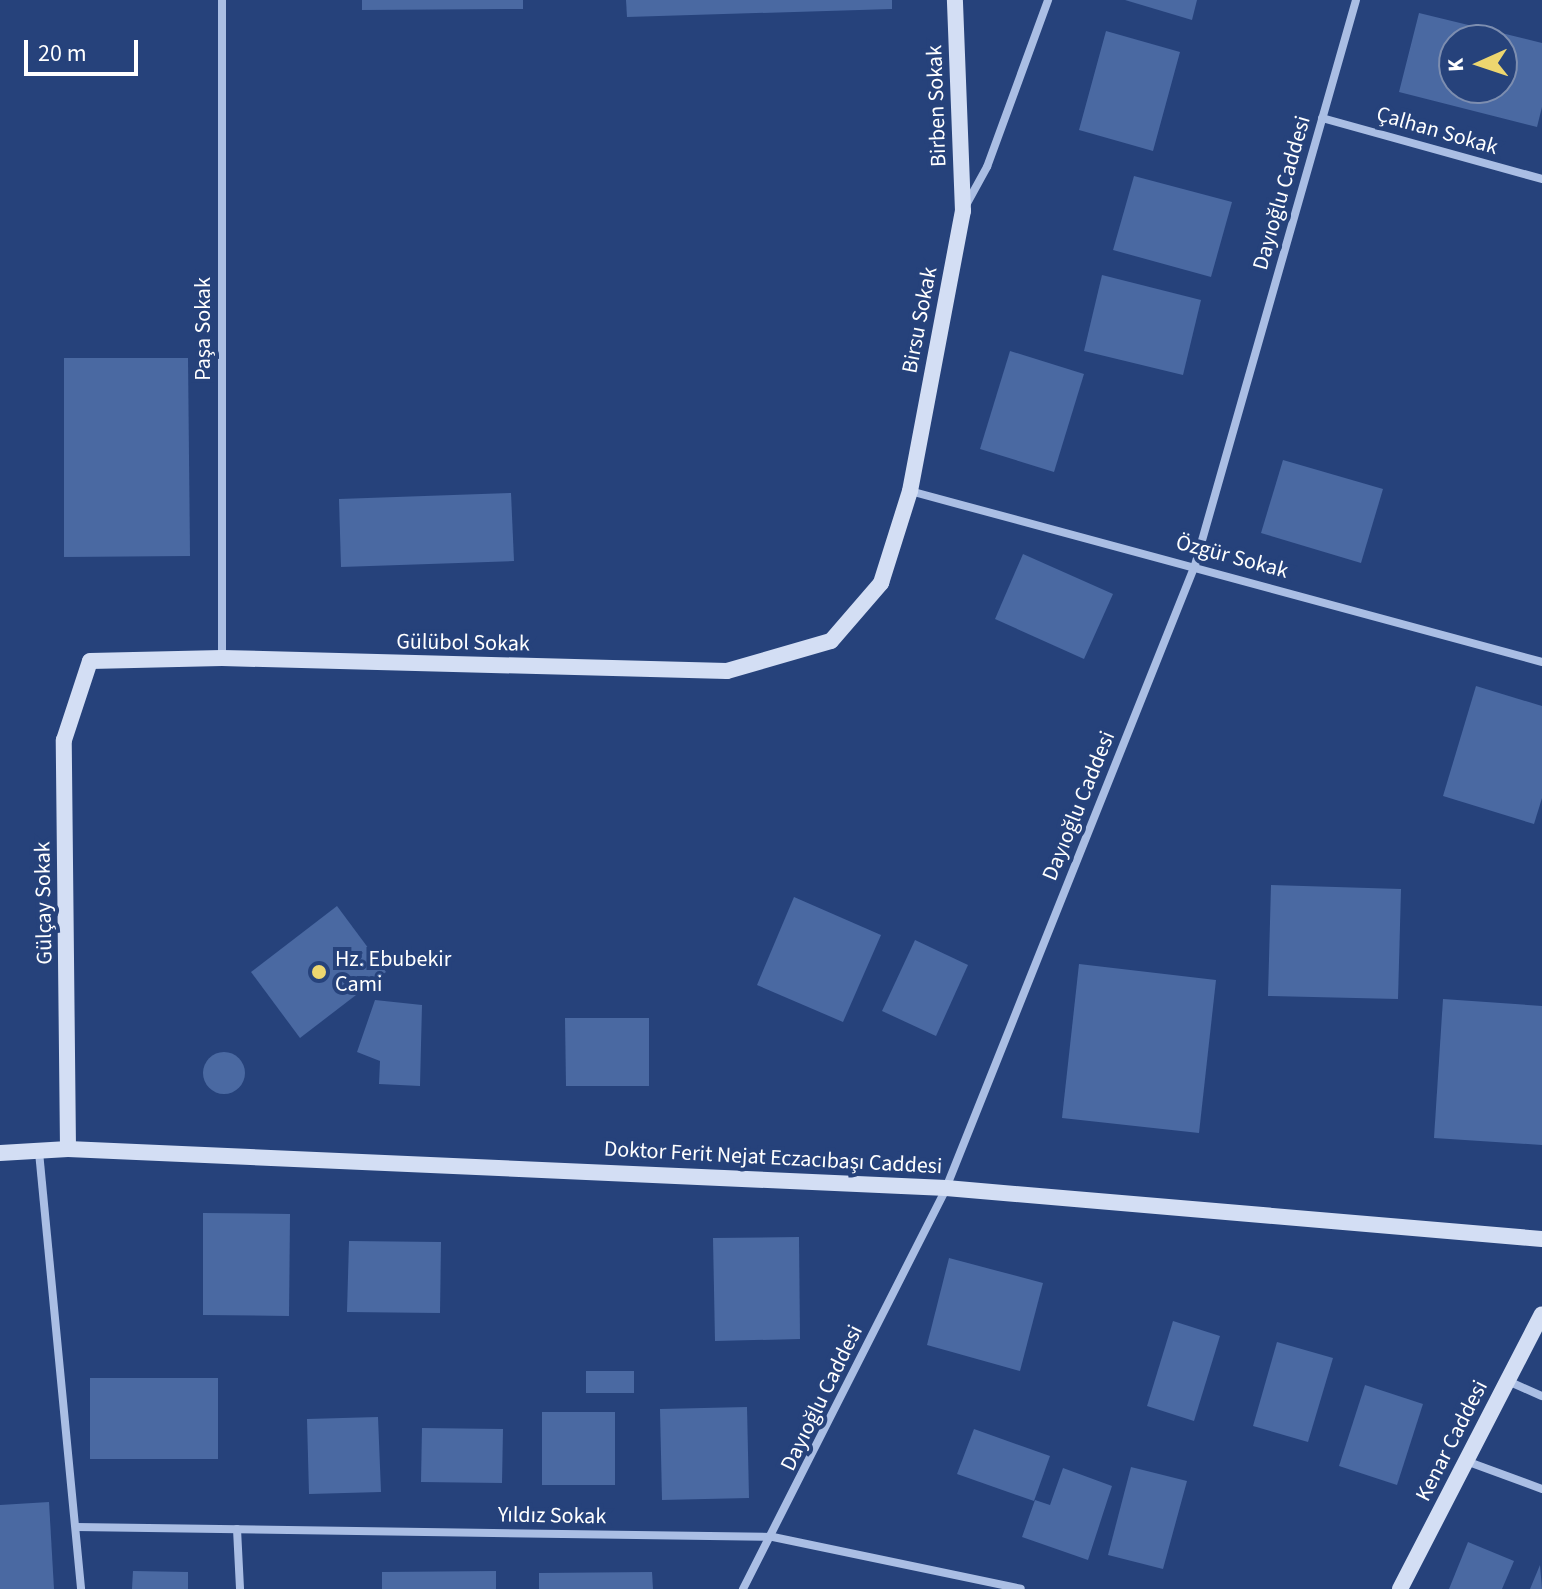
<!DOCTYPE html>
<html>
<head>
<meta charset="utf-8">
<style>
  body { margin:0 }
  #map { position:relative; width:1542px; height:1589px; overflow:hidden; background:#26427b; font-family:"Source Sans 3",sans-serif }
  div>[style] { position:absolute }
  .building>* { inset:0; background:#4a69a2 }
  .round { border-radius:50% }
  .street>* { height:8px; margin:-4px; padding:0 4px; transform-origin:4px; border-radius:4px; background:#aabee4 }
  .secondary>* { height:16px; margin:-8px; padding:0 8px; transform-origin:8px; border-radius:8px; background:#d3def4 }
  .dots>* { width:22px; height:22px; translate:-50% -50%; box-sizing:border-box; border:4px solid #26427b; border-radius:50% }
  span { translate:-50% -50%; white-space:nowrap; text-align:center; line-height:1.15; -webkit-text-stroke:8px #26427b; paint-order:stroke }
  .street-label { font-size:22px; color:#fff }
  .poi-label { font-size:22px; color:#fff }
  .left { translate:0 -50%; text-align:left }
  .north { position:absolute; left:1438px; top:24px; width:80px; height:80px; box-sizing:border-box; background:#26427b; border:2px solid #7d8eb0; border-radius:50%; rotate:267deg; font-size:22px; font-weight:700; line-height:32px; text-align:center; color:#fff }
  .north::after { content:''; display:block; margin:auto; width:28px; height:36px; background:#edd66f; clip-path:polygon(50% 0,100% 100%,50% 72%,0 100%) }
  .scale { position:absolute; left:24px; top:40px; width:114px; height:36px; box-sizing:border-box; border:4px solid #fff; border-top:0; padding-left:10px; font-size:24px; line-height:28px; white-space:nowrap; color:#fff; -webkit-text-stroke:6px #26427b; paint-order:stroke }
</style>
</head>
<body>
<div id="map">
  <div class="building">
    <i style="clip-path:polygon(362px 0,523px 0,523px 9px,362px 10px)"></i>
    <i style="clip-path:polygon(626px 0,892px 0,892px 9px,627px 17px)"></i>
    <i style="clip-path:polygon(1125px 0,1197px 0,1192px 20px)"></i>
    <i style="clip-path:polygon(evenodd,1419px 13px,1542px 43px,1542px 107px,1537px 127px,1399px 92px,1419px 13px,1454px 40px,1502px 40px,1502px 88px,1454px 88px,1454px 40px)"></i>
    <i style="clip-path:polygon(1106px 31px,1180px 52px,1153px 151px,1079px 130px)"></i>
    <i style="clip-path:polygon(1134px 176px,1232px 202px,1211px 277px,1113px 250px)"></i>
    <i style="clip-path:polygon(1102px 275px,1201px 300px,1183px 375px,1084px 351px)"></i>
    <i style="clip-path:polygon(1010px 351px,1084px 374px,1054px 472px,980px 449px)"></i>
    <i style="clip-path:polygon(64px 358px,188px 358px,190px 556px,64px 557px)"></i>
    <i style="clip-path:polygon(1283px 460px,1383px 489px,1361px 563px,1261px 533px)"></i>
    <i style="clip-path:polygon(511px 493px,514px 561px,341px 567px,339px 499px)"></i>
    <i style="clip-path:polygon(1023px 554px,1113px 594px,1084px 659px,995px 619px)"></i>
    <i style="clip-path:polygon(1476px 686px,1542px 706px,1542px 798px,1534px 824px,1443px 796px)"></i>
    <i style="clip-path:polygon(1271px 885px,1401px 889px,1398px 999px,1268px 996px)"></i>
    <i style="clip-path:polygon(794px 897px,881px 935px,843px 1022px,757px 985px)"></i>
    <i style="clip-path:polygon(337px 906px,386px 972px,300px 1038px,251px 972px)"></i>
    <i style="clip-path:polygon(915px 940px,968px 965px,936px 1036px,882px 1011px)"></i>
    <i style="clip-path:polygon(1079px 964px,1216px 980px,1199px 1133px,1062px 1118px)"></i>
    <i style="clip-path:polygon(1443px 999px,1542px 1006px,1542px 1145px,1434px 1138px)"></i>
    <i style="clip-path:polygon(375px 1000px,422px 1005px,420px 1086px,379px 1084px,380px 1061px,357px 1052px)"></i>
    <i style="clip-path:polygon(565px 1018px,649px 1018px,649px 1086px,566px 1086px)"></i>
    <i class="round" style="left:203px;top:1052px;width:42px;height:42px"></i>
    <i style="clip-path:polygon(203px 1213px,290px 1214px,289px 1316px,203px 1315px)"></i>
    <i style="clip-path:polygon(799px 1237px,800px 1339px,715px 1341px,713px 1238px)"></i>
    <i style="clip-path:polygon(349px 1241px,441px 1242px,440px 1313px,347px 1312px)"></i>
    <i style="clip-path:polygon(949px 1258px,1043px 1283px,1020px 1371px,927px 1345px)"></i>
    <i style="clip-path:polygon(1173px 1321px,1220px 1336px,1194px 1421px,1147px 1406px)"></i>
    <i style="clip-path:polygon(1277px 1342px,1333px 1358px,1308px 1442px,1253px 1426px)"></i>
    <i style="clip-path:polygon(586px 1371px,634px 1371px,634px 1393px,586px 1393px)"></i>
    <i style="clip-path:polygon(90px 1378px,218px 1378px,218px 1459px,90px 1459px)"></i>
    <i style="clip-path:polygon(1365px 1385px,1423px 1404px,1397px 1485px,1339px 1466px)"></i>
    <i style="clip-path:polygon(747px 1407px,749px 1498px,662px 1500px,660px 1409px)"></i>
    <i style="clip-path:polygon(542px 1412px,615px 1412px,615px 1485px,542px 1485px)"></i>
    <i style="clip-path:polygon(378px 1417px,381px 1492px,309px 1494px,307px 1419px)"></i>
    <i style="clip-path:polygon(422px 1428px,503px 1429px,502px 1483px,421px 1482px)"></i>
    <i style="clip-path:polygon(974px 1429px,1050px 1456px,1034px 1501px,957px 1474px)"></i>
    <i style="clip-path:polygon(1131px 1467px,1187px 1481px,1163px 1569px,1108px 1555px)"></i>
    <i style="clip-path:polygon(1063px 1468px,1112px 1486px,1088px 1560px,1022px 1537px,1035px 1500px,1050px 1505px)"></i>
    <i style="clip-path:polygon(49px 1502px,54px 1589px,0 1589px,0 1505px)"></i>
    <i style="clip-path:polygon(1468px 1542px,1514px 1561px,1502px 1589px,1449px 1589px)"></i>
    <i style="clip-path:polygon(1540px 1565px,1542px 1589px,1530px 1589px)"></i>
    <i style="clip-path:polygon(133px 1571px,188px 1572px,188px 1589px,132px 1589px)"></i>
    <i style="clip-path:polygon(496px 1571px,496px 1589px,382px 1589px,382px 1572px)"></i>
    <i style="clip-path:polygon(652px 1572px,653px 1589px,539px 1589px,539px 1573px)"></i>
  </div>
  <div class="street">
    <i style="left:1322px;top:118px;width:228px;rotate:15.5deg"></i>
    <i style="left:965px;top:207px;width:46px;rotate:-61.2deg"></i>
    <i style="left:987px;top:167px;width:178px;rotate:-69.9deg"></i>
    <i style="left:910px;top:491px;width:655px;rotate:15.14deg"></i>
    <i style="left:222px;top:658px;width:658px;rotate:-90deg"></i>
    <i style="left:39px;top:1152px;width:439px;rotate:84.5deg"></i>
    <i style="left:1508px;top:1381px;width:37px;rotate:24deg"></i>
    <i style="left:1466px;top:1461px;width:81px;rotate:20.2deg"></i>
    <i style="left:76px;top:1527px;width:697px;rotate:0.82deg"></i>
    <i style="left:773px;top:1537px;width:253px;rotate:11.8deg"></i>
    <i style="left:237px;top:1529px;width:60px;rotate:87.1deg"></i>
    <i style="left:743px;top:1589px;width:449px;rotate:-63.1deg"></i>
    <i style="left:946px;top:1188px;width:671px;rotate:-68.21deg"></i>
    <i style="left:1195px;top:565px;width:587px;rotate:-74.09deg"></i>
  </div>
  <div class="secondary">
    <i style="left:68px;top:1149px;width:409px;rotate:-90.6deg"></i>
    <i style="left:64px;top:740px;width:83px;rotate:-71.8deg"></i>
    <i style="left:90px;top:661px;width:132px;rotate:-1.3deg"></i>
    <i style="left:222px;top:658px;width:505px;rotate:1.47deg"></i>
    <i style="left:727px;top:671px;width:108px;rotate:-16.1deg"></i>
    <i style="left:831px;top:641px;width:77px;rotate:-49.2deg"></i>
    <i style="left:881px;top:583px;width:96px;rotate:-72.5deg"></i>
    <i style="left:910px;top:491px;width:285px;rotate:-79.3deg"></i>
    <i style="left:963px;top:211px;width:211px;rotate:-92.2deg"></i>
    <i style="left:0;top:1153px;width:68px;rotate:-3.4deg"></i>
    <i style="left:68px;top:1149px;width:879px;rotate:2.54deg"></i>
    <i style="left:946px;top:1188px;width:598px;rotate:4.89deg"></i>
    <i style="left:1400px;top:1589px;width:309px;rotate:-62.7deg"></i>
  </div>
  <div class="dots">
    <i style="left:319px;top:972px;background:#edd66f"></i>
  </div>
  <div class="street-label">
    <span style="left:937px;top:106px;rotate:-92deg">Birben Sokak</span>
    <span style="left:1437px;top:131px;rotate:16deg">Çalhan Sokak</span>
    <span style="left:1282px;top:193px;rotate:-74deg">Dayıoğlu Caddesi</span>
    <span style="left:920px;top:320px;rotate:-79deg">Birsu Sokak</span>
    <span style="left:204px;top:329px;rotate:-90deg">Paşa Sokak</span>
    <span style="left:1232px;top:557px;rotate:15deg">Özgür Sokak</span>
    <span style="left:463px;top:643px;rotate:1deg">Gülübol Sokak</span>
    <span style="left:1079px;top:806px;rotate:-68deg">Dayıoğlu Caddesi</span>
    <span style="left:44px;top:903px;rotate:-91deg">Gülçay Sokak</span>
    <span style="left:773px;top:1158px;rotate:3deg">Doktor Ferit Nejat Eczacıbaşı Caddesi</span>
    <span style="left:822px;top:1398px;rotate:-64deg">Dayıoğlu Caddesi</span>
    <span style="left:1452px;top:1441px;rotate:-63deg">Kenar Caddesi</span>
    <span style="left:552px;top:1516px;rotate:1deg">Yıldız Sokak</span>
  </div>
  <div class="poi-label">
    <span class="left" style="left:335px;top:972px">Hz. Ebubekir<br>Cami</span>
  </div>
  <div class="north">K</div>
  <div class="scale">20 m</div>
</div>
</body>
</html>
